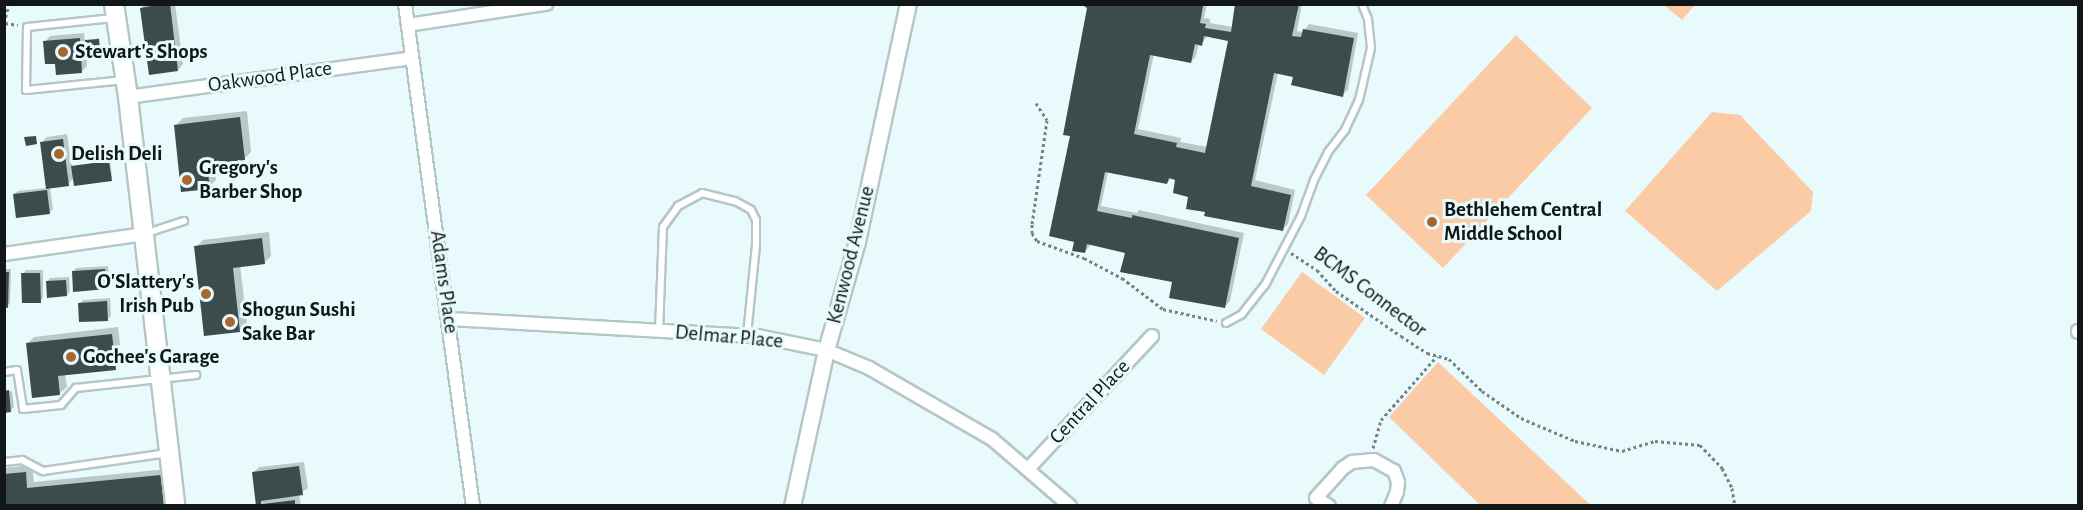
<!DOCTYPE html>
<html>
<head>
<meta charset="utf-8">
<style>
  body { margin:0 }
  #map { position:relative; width:2083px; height:510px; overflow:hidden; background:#e8fafc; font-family:"Alegreya Sans",sans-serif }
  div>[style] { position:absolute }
  .green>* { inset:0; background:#fbcba6 }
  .shadow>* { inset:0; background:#0003 }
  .building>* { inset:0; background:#3c4b4c }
  .path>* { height:3px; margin-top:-1.5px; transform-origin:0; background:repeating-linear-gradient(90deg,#768283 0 3px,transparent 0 6px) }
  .roads { filter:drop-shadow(2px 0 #b5c6c7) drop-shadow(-2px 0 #b5c6c7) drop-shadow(0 2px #b5c6c7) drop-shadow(0 -2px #b5c6c7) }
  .service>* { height:6px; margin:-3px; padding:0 3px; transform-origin:3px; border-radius:3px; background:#fff }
  .minor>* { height:12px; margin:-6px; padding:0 6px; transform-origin:6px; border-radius:6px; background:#fff }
  .tertiary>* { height:15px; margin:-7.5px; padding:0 7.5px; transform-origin:7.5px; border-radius:7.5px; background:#fff }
  .primary>* { height:18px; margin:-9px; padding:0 9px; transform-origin:9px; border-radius:9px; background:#fff }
  .dots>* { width:16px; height:16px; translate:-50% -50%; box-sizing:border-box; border:3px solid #e8fafc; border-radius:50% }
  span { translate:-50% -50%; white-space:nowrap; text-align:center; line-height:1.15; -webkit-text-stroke:6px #e8fafc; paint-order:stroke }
  .poi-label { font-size:21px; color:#111718; font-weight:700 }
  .left { translate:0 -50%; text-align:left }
  .right { translate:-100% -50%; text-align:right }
  .street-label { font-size:21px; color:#111718 }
  .frame { position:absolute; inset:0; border:6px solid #111718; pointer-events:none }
</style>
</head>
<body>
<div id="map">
  <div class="green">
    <i style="clip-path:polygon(1664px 5px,1695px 5px,1682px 20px)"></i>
    <i style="clip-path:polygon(1516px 35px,1592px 108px,1443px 268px,1366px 195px)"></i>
    <i style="clip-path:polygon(1712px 112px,1740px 115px,1813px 192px,1811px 211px,1717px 291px,1625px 211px)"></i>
    <i style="clip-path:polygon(1302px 272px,1365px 318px,1324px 375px,1261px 329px)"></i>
    <i style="clip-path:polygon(1438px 362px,1585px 500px,1590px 504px,1480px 505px,1389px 417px)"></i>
  </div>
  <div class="shadow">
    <i style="clip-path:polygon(145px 4px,175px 4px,183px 64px,178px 70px,142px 8px)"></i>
    <i style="clip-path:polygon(evenodd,1082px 4px,1207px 4px,1204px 18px,1210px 19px,1210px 23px,1233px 27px,1237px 4px,1302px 4px,1297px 31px,1303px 32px,1309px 24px,1358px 33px,1348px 90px,1342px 95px,1295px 76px,1278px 73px,1255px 180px,1295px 190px,1288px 224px,1283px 229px,1206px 211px,1176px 179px,1172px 178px,1167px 183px,1108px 172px,1101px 206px,1137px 213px,1139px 210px,1244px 233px,1230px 301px,1225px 307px,1174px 281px,1127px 252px,1091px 244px,1085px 252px,1076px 240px,1071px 135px,1089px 7px,1082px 4px,1208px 35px,1230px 40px,1208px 147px,1180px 142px,1181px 138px,1138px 129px,1154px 54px,1191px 62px,1196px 56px,1199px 43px,1202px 44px,1208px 35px)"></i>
    <i style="clip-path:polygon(84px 33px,85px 42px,99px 38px,101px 52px,86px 54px,87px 66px,82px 71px,57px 62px,45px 42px,50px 36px)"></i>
    <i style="clip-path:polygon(247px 111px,251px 152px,244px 159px,214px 162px,216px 180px,209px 187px,176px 125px,183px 118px)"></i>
    <i style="clip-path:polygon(67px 134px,72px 167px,110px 160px,112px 178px,74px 178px,68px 184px,50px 187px,53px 209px,49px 213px,14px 194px,18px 191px,47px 188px,41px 143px,47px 137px)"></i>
    <i style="clip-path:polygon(269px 232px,271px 256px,264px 263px,240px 265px,247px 323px,239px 330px,196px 247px,203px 240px)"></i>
    <i style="clip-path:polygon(108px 266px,109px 285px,106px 288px,73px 272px,76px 268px)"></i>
    <i style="clip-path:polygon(4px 269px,11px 269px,10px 303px,7px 306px,4px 306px)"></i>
    <i style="clip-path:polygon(26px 270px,43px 270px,43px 298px,40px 301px,23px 274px)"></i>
    <i style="clip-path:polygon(69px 277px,70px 291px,67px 295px,47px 282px,50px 278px)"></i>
    <i style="clip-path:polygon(110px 298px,111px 316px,108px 319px,80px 303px,83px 300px)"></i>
    <i style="clip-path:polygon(118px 327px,122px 361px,115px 368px,65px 374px,67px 387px,59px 394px,27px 344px,34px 337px)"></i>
    <i style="clip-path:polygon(12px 391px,14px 407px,11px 410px,4px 392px)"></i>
    <i style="clip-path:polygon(304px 462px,308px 488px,299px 494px,301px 506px,258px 506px,253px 473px,259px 467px)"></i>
    <i style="clip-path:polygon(32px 465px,34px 482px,168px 469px,170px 506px,4px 506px,4px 468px)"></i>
  </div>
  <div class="building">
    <i style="clip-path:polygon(163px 4px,170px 4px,178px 71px,149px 75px,140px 8px)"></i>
    <i style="clip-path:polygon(evenodd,1081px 4px,1198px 4px,1203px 6px,1200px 23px,1206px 24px,1205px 28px,1231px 32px,1235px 4px,1299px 4px,1292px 36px,1301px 37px,1303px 29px,1354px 38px,1343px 97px,1291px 85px,1293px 77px,1274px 73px,1251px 186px,1291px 195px,1283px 231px,1204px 216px,1205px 212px,1186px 209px,1188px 197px,1173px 193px,1175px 180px,1169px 178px,1167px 184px,1105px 172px,1097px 211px,1132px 218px,1132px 215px,1239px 238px,1225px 308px,1169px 298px,1172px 282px,1120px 272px,1125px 253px,1087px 244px,1085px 253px,1072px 251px,1074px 242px,1049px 236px,1070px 136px,1063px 135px,1087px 8px,1081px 4px,1204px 36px,1228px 41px,1205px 153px,1176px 147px,1177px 143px,1134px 134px,1150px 55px,1191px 63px,1195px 44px,1202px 46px,1204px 36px)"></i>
    <i style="clip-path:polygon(80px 38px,82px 73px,56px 75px,55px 64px,45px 64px,43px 41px)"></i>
    <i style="clip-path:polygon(99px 39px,100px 54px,87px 56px,85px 40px)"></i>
    <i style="clip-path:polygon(240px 117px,245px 160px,207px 164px,210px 189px,181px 192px,174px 125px)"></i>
    <i style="clip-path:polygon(36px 136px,37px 144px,26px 146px,24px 137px)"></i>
    <i style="clip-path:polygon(63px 139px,69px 186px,46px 189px,40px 142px)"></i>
    <i style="clip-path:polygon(109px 161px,112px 181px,74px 186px,71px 166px)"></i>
    <i style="clip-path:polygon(47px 190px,50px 214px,16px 218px,13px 194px)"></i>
    <i style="clip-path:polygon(262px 238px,265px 264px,233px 268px,240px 332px,204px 336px,194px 246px)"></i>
    <i style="clip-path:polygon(105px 269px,107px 289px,73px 292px,72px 271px)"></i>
    <i style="clip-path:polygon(4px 272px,9px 272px,8px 308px,4px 307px)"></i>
    <i style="clip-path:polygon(21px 273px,40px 273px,41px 303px,22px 303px)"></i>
    <i style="clip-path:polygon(66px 280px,67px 296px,47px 298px,46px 281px)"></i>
    <i style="clip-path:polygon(107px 301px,108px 321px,79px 322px,78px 303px)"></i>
    <i style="clip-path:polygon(112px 334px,116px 370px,58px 376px,60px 395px,32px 398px,26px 343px)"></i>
    <i style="clip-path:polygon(9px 390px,11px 412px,4px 413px,4px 391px)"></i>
    <i style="clip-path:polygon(299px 466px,303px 495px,261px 501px,261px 506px,256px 506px,252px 472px)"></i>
    <i style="clip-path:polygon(26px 472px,27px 488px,161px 475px,164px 506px,4px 506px,4px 474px)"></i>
    <i style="clip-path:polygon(295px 500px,295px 506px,263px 506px,263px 504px)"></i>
  </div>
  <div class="path">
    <i style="left:4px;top:23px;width:20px;rotate:-75deg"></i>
    <i style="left:5px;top:23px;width:13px;rotate:9deg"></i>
    <i style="left:1036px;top:103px;width:20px;rotate:57deg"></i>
    <i style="left:1047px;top:120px;width:105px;rotate:98.2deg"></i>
    <i style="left:1032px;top:224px;width:9px;rotate:90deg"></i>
    <i style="left:1032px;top:233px;width:9px;rotate:58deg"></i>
    <i style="left:1037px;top:241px;width:50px;rotate:19.9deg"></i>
    <i style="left:1084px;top:258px;width:43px;rotate:27.8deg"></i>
    <i style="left:1122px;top:278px;width:51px;rotate:37.1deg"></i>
    <i style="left:1163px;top:309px;width:55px;rotate:12.5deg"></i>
    <i style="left:1291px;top:253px;width:31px;rotate:33deg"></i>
    <i style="left:1317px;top:270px;width:28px;rotate:48deg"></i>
    <i style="left:1336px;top:291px;width:79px;rotate:34.7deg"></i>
    <i style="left:1401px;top:336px;width:31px;rotate:33deg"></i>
    <i style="left:1427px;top:353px;width:23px;rotate:15deg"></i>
    <i style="left:1449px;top:359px;width:46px;rotate:44.1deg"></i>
    <i style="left:1482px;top:391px;width:47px;rotate:34.7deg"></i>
    <i style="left:1521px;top:418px;width:59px;rotate:23.1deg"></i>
    <i style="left:1575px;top:441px;width:48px;rotate:12deg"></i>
    <i style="left:1622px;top:451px;width:34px;rotate:-17deg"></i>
    <i style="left:1655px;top:441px;width:45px;rotate:5.1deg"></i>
    <i style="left:1700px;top:445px;width:32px;rotate:46deg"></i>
    <i style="left:1722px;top:468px;width:22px;rotate:63deg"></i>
    <i style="left:1732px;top:488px;width:18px;rotate:81deg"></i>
    <i style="left:1373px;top:448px;width:29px;rotate:-74deg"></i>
    <i style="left:1381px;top:420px;width:85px;rotate:-48.8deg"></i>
  </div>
  <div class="roads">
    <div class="service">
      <i style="left:113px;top:18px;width:86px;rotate:174deg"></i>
      <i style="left:27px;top:27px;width:63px;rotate:90.9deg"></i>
      <i style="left:26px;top:90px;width:99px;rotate:-5.8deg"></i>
      <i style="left:147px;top:233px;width:39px;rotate:-18deg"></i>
      <i style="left:1226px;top:323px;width:18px;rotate:-29deg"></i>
      <i style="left:1242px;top:314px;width:37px;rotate:-52deg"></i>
      <i style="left:1265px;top:285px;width:78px;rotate:-62.4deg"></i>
      <i style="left:1301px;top:216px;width:38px;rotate:-70deg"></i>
      <i style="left:1314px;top:180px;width:31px;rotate:-63deg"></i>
      <i style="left:1328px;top:152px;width:28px;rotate:-52deg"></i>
      <i style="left:1345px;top:130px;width:33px;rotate:-65deg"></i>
      <i style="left:1359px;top:100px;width:53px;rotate:-77deg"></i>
      <i style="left:1371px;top:48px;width:29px;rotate:-96deg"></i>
      <i style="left:1368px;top:19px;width:16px;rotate:-112deg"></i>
      <i style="left:659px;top:331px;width:104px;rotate:-87.8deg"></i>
      <i style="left:663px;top:227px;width:26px;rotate:-54deg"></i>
      <i style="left:678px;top:206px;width:27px;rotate:-28deg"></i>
      <i style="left:702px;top:193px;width:34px;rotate:14deg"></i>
      <i style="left:735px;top:201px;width:18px;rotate:29deg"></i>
      <i style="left:751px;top:210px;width:11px;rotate:63deg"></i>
      <i style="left:756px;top:220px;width:25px;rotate:90deg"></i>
      <i style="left:756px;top:245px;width:90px;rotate:95.7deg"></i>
      <i style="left:4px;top:372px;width:13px;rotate:-9deg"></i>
      <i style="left:17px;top:370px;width:39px;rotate:81deg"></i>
      <i style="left:23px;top:409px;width:38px;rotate:-6deg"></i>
      <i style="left:61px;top:405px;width:23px;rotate:-49deg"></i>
      <i style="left:76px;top:388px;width:121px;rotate:-6.2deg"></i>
      <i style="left:4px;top:462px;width:18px;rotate:-6deg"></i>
      <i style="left:22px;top:460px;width:24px;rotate:28deg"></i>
      <i style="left:43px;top:471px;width:126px;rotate:-8.2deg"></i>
    </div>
    <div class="minor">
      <i style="left:405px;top:4px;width:507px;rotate:82.29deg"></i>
      <i style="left:408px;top:25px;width:140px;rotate:-8.7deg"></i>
      <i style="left:128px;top:97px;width:286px;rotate:-7.8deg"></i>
      <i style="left:4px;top:254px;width:142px;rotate:-8.1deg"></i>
      <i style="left:450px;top:319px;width:307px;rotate:3.2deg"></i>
      <i style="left:757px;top:336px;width:70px;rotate:11.5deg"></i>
      <i style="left:826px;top:350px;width:47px;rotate:22.7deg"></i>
      <i style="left:869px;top:368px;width:142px;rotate:30deg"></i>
      <i style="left:992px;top:439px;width:103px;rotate:40.7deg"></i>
      <i style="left:2078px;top:331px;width:1px;rotate:90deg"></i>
      <i style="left:1028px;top:469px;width:182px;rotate:-47deg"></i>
      <i style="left:1329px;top:506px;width:15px;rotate:-148deg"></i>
      <i style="left:1316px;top:498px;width:40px;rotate:-48deg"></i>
      <i style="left:1343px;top:468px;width:11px;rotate:-34deg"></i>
      <i style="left:1352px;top:462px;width:22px;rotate:-5deg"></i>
      <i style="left:1374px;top:460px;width:23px;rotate:29deg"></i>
      <i style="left:1394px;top:471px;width:12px;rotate:70deg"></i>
      <i style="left:1398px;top:482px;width:10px;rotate:96deg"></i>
      <i style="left:1397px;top:492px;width:15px;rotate:113deg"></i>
    </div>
    <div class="tertiary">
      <i style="left:792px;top:506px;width:160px;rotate:-77.7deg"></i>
      <i style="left:826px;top:350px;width:113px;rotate:-74.1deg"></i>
      <i style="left:857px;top:241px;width:242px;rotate:-77.9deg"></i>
    </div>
    <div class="primary">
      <i style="left:114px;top:4px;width:94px;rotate:81.4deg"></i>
      <i style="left:128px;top:97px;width:412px;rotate:83.4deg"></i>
    </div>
  </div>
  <div class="dots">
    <i style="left:63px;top:52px;background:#a76830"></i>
    <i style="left:59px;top:154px;background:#a76830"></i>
    <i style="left:187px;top:180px;background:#a76830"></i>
    <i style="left:1432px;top:222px;background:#a76830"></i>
    <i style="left:206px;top:294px;background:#a76830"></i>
    <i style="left:230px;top:322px;background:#a76830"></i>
    <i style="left:71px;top:357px;background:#a76830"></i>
  </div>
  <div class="poi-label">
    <span class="left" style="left:75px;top:52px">Stewart's Shops</span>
    <span class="left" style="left:71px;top:154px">Delish Deli</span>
    <span class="left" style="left:199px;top:180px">Gregory's<br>Barber Shop</span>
    <span class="left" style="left:1444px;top:222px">Bethlehem Central<br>Middle School</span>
    <span class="right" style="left:194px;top:294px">O'Slattery's<br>Irish Pub</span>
    <span class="left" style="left:242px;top:322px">Shogun Sushi<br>Sake Bar</span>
    <span class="left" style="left:83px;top:357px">Gochee's Garage</span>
  </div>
  <div class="street-label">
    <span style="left:270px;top:77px;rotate:-8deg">Oakwood Place</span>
    <span style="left:851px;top:255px;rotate:-76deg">Kenwood Avenue</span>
    <span style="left:444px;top:282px;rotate:82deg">Adams Place</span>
    <span style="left:1370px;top:292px;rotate:37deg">BCMS Connector</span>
    <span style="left:729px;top:337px;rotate:5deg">Delmar Place</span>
    <span style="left:1090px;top:402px;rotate:-47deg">Central Place</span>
  </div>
  <div class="frame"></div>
</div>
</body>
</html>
